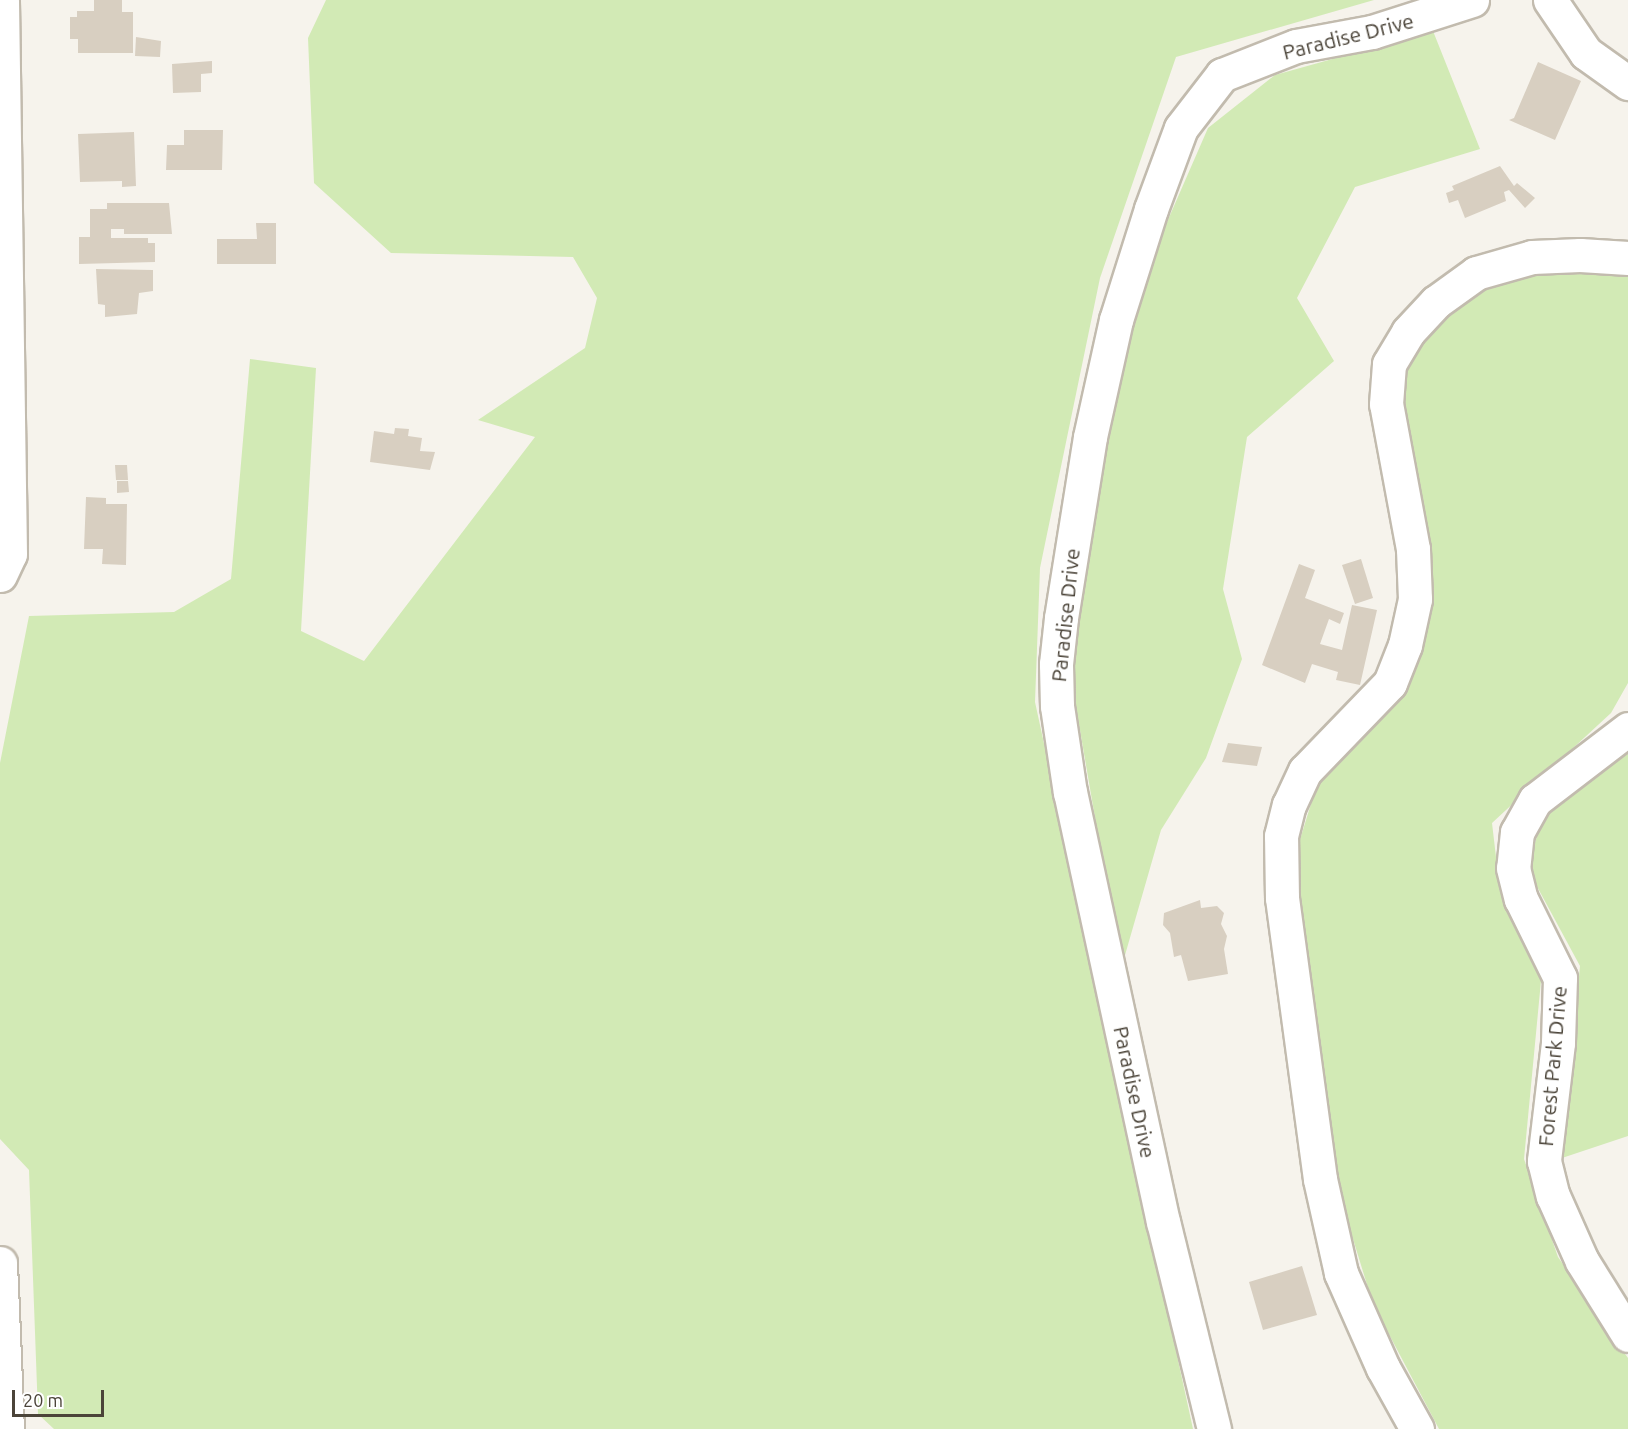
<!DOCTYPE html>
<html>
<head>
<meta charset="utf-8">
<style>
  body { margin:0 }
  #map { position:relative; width:1628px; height:1429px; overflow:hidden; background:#f6f3ec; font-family:Ubuntu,sans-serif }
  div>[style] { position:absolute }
  .green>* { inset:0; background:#d2eab5 }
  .building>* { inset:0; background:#d8cfc1 }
  .roads { filter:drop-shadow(2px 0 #c2bbae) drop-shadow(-2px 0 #c2bbae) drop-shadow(0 2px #c2bbae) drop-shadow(0 -2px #c2bbae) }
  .minor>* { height:33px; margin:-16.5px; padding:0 16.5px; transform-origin:16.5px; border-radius:16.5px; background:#fff }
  span { translate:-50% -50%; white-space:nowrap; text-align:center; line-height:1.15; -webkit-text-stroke:4.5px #fff; paint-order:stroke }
  .street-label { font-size:21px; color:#4b4439 }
  .scale { position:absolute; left:12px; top:1390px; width:92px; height:27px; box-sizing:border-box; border:3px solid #4b4439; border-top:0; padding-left:8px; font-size:18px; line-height:21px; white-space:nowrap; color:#4b4439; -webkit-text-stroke:4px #fff; paint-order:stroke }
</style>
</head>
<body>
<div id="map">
  <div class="green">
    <i style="clip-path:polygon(326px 0,1374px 0,1176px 57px,1100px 278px,1040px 568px,1035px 702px,1193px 1429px,54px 1429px,38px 1414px,29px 1170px,0 1139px,0 763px,29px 616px,174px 612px,231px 579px,250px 359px,316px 368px,301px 631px,364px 661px,535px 437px,478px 420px,585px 348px,597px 298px,573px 257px,391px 253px,314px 183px,308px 38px)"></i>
    <i style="clip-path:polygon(1433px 31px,1480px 149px,1355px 187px,1297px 298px,1334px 361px,1247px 437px,1223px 589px,1242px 659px,1206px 758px,1161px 830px,1121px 969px,1070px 672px,1088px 505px,1150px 261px,1208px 128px,1275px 75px)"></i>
    <i style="clip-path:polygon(1622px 266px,1628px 267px,1628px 683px,1611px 713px,1492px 823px,1500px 891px,1541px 981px,1524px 1159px,1558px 1257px,1628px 1358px,1628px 1429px,1439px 1429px,1373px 1304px,1337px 1187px,1293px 862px,1319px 778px,1386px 712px,1423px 650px,1426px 550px,1399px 422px,1409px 351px,1496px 277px)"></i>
    <i style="clip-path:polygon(1628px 746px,1628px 1136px,1562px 1158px,1580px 966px,1527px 868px,1544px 814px)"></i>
  </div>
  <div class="building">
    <i style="clip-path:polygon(94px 0,122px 0,122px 12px,133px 12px,133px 53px,78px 53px,78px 39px,70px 39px,70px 17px,77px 17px,77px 11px,94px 11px)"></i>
    <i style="clip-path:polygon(136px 37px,161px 41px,160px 57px,135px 56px)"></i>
    <i style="clip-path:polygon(212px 61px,212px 73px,201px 74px,201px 92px,173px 93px,172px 64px)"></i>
    <i style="clip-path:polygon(1538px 62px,1581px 81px,1555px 140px,1509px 120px,1514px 118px)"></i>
    <i style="clip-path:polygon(184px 130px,223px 130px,222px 170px,166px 170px,167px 145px,184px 145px)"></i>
    <i style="clip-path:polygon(134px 132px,136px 186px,122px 187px,122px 181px,80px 182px,78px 134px)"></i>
    <i style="clip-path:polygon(1500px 166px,1514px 186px,1517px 183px,1535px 198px,1525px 208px,1509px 190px,1504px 192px,1506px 201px,1465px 218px,1458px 200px,1449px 203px,1446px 193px,1454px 190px,1452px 186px)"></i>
    <i style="clip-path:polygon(107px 203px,169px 203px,172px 234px,124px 234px,124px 229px,111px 229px,111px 238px,148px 238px,148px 243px,155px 243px,155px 262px,79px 264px,79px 237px,90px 237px,90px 209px,107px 209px)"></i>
    <i style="clip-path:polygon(256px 223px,276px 223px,276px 264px,217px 264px,217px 239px,257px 239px)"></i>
    <i style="clip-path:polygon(96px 269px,153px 270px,153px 291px,139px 293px,137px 314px,105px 317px,105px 305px,98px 304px)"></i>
    <i style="clip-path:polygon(395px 428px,409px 429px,408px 436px,422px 438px,420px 451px,435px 452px,430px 470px,370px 462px,374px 431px,394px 434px)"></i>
    <i style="clip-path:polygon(115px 465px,127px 465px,128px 480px,116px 480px)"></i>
    <i style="clip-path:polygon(117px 481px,128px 481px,129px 492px,117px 493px)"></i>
    <i style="clip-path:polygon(86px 497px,106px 498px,106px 504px,127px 504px,126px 565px,102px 564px,103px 549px,84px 549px)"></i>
    <i style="clip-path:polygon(1361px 559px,1373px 598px,1355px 604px,1342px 565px)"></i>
    <i style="clip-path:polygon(1299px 564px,1315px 570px,1305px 598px,1344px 613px,1340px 624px,1329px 619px,1320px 644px,1342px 650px,1352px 605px,1377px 610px,1360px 685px,1336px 680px,1338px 672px,1312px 664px,1305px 683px,1262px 665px)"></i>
    <i style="clip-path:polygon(1228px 743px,1262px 747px,1257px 766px,1222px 762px)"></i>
    <i style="clip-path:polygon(1200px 900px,1201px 908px,1217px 906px,1224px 913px,1221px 924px,1227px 936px,1224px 949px,1228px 974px,1188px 981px,1181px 955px,1174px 957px,1170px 933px,1163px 925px,1164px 913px)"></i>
    <i style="clip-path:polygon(1302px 1266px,1317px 1315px,1263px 1330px,1249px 1282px)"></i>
  </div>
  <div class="roads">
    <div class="minor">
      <i style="left:1550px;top:0;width:64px;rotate:55.8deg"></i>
      <i style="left:1586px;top:53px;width:52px;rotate:35.5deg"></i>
      <i style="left:0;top:575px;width:23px;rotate:-65deg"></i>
      <i style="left:10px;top:554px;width:554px;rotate:-90.83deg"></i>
      <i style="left:1628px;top:729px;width:117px;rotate:142.6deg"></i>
      <i style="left:1535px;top:800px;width:37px;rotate:119deg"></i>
      <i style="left:1517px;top:832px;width:36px;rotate:96deg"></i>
      <i style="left:1513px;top:868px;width:32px;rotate:76deg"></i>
      <i style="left:1521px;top:899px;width:88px;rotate:63.7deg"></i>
      <i style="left:1560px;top:978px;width:65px;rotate:91.8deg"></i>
      <i style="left:1558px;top:1043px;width:119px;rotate:96.8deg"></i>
      <i style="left:1544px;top:1161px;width:36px;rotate:76deg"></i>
      <i style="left:1553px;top:1196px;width:71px;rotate:66deg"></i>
      <i style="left:1582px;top:1261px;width:87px;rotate:58.1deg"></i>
      <i style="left:0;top:1263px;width:166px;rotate:87.6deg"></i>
      <i style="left:1214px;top:1429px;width:213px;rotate:-103.8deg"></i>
      <i style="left:1163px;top:1222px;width:439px;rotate:-102.2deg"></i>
      <i style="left:1070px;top:793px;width:88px;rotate:-98.5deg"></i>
      <i style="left:1057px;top:706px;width:42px;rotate:-91.4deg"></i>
      <i style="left:1056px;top:664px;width:46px;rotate:-83.8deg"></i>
      <i style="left:1061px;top:618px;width:183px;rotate:-80.9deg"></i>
      <i style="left:1090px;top:437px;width:120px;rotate:-77.5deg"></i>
      <i style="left:1116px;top:320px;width:116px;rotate:-72.5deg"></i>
      <i style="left:1151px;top:209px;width:86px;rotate:-69.7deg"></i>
      <i style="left:1181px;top:128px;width:67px;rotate:-52.3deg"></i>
      <i style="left:1222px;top:75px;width:79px;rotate:-21.4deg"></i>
      <i style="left:1296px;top:46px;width:77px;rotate:-10.4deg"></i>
      <i style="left:1372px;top:32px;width:105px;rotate:-17.7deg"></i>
      <i style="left:1417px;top:1429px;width:70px;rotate:-119.1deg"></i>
      <i style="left:1383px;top:1368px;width:104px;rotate:-113.9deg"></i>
      <i style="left:1341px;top:1273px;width:96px;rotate:-102.6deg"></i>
      <i style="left:1320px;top:1179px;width:284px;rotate:-97.7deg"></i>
      <i style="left:1282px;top:898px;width:62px;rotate:-90.9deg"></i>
      <i style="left:1281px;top:836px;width:32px;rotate:-76deg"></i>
      <i style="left:1289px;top:805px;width:38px;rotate:-65deg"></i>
      <i style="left:1305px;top:771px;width:122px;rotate:-46deg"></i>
      <i style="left:1390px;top:683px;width:41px;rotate:-68.5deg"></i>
      <i style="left:1405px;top:645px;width:47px;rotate:-77.7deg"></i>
      <i style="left:1415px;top:599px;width:50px;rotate:-92.3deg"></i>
      <i style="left:1413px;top:549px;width:147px;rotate:-100.5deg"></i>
      <i style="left:1386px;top:404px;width:40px;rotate:-85.7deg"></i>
      <i style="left:1389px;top:364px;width:37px;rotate:-59deg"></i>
      <i style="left:1408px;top:332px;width:41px;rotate:-47deg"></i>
      <i style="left:1436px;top:302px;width:49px;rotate:-35.9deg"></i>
      <i style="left:1476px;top:273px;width:58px;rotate:-15.9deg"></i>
      <i style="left:1532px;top:257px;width:48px;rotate:-2.4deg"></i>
      <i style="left:1580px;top:255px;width:48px;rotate:3.6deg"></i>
    </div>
  </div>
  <div class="street-label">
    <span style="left:1348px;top:36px;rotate:-14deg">Paradise Drive</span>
    <span style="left:1065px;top:615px;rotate:-84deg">Paradise Drive</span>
    <span style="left:1552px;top:1066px;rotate:-85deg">Forest Park Drive</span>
    <span style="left:1135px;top:1092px;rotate:78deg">Paradise Drive</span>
  </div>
  <div class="scale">20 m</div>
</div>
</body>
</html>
